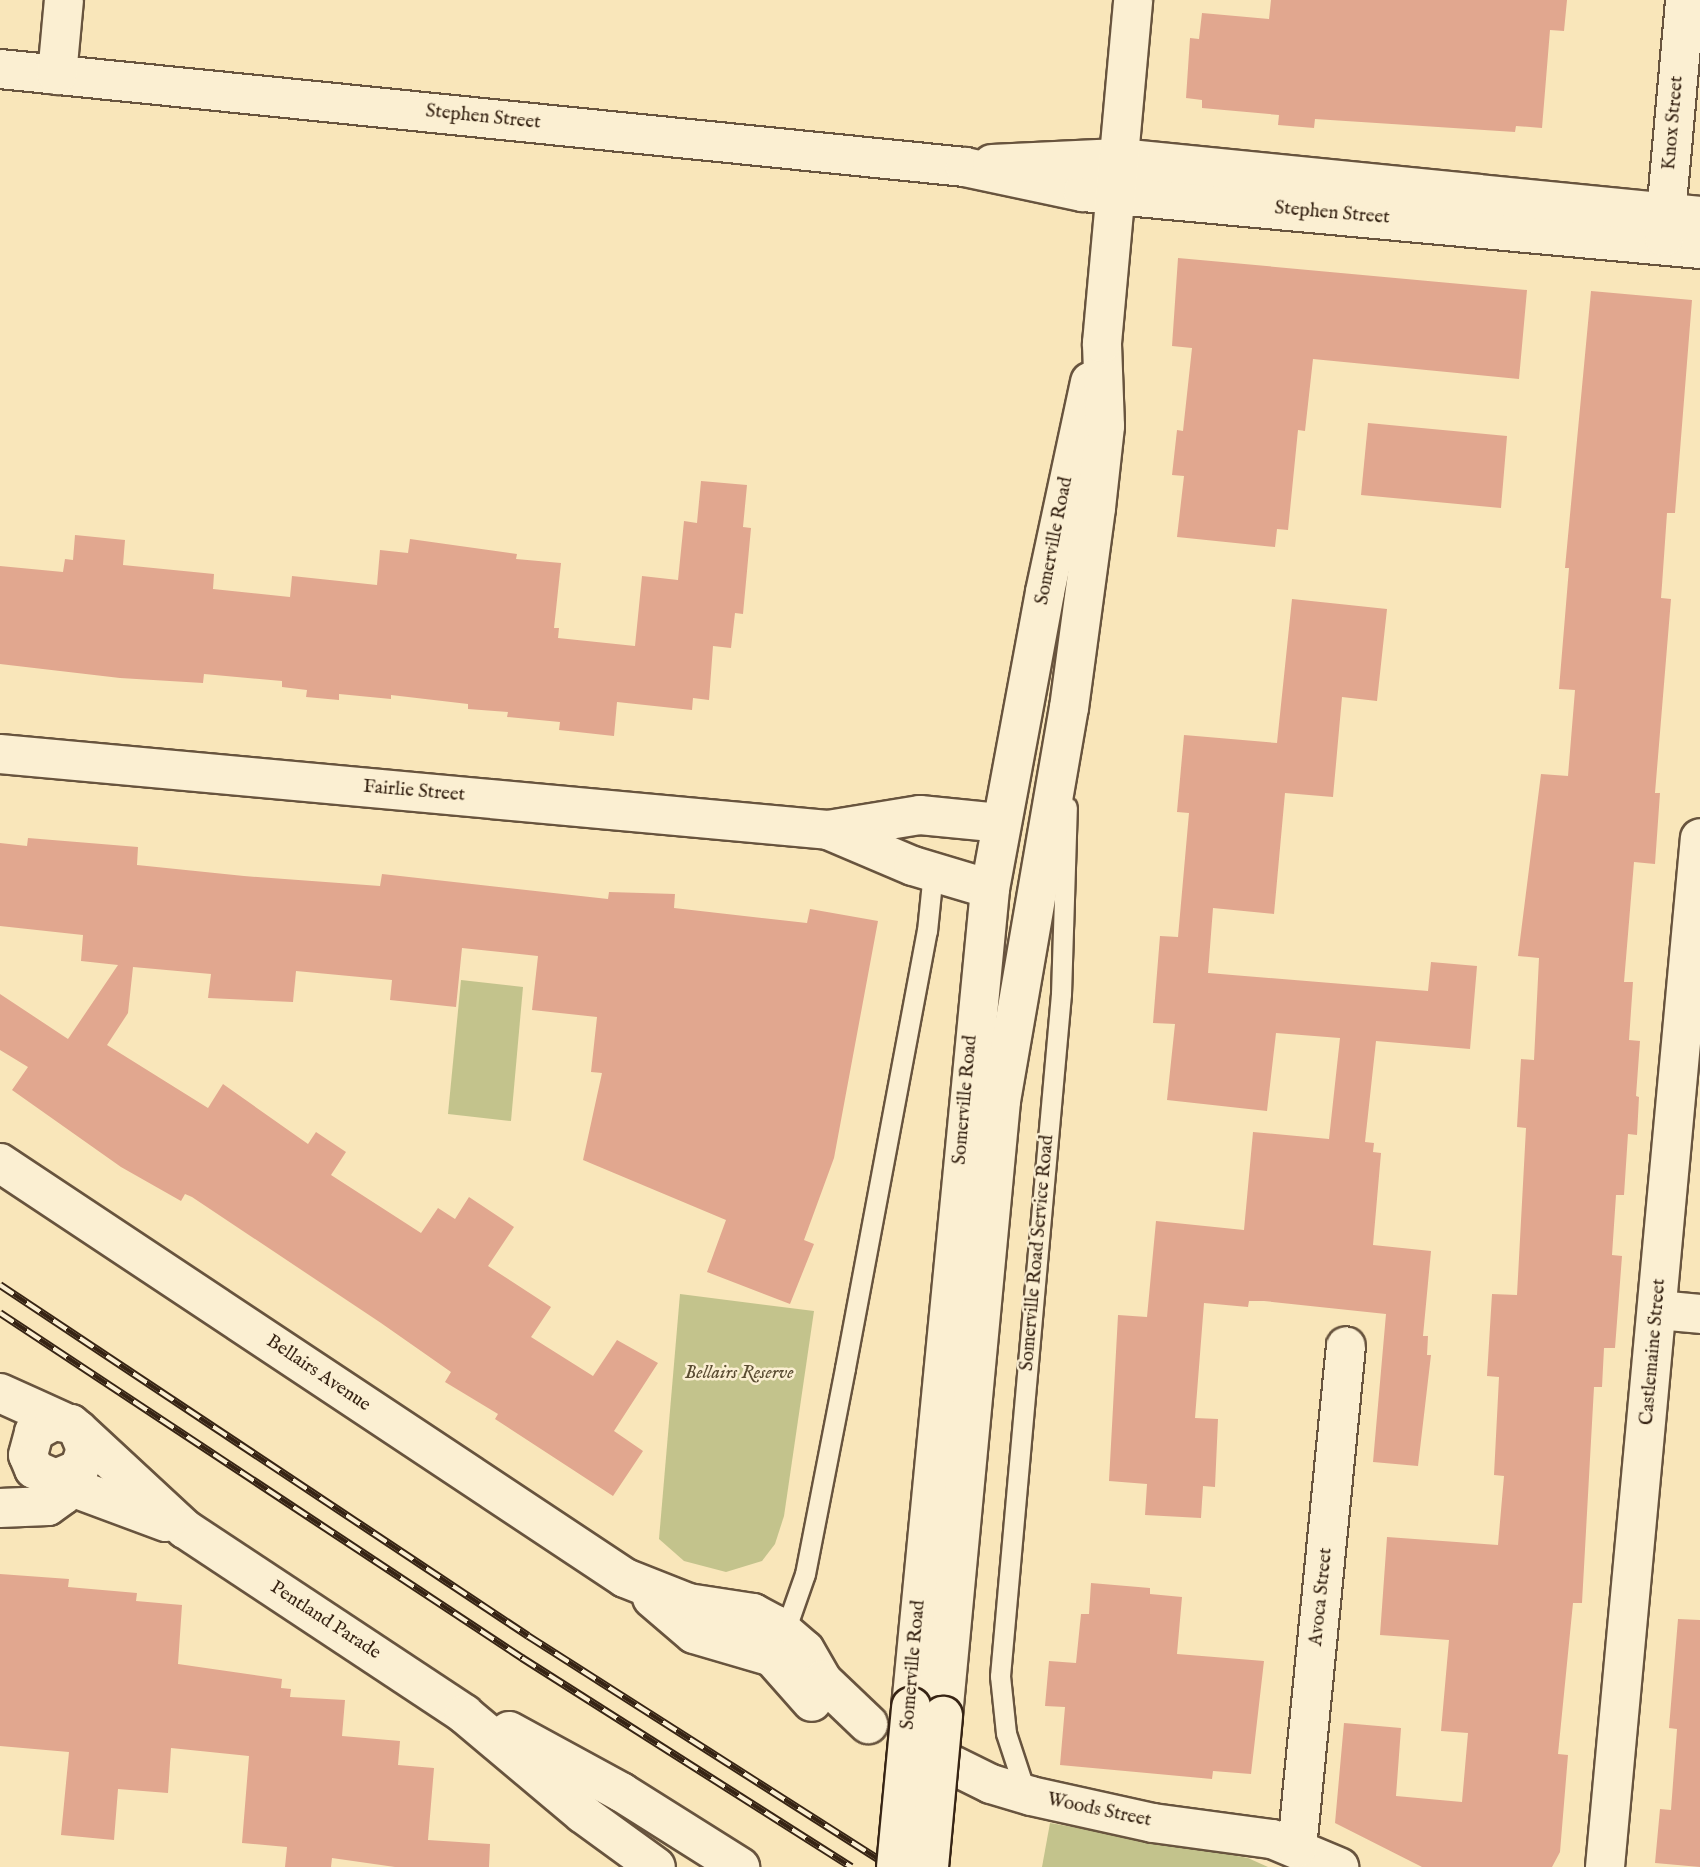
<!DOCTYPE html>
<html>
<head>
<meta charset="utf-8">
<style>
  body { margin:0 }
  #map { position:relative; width:1700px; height:1867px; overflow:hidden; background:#f9e6ba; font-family:"IM FELL English",serif }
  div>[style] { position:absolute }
  .green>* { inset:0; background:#c3c38c }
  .building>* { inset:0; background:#e1a78f }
  .roads { filter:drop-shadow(2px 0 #68543e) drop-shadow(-2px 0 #68543e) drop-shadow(0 2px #68543e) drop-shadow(0 -2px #68543e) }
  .service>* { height:19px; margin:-9.5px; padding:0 9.5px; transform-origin:9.5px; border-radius:9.5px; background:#fbefd2 }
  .minor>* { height:38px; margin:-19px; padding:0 19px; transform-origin:19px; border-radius:19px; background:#fbefd2 }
  .secondary>* { height:38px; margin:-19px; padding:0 19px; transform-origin:19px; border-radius:19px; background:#fbefd2 }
  .rail>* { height:8px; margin-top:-4px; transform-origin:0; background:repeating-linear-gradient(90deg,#fbefd2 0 16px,#372414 0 32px); box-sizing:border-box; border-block:2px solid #372414 }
  .bridges { filter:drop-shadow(2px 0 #372414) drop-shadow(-2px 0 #372414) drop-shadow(0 2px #372414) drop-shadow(0 -2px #372414) }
  .secondary-bridge>* { height:38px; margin:-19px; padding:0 19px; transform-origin:19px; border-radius:19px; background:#fbefd2 }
  span { translate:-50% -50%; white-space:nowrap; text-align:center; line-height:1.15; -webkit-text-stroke:5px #fbefd2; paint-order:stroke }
  .street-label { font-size:19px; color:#372414 }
  .park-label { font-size:19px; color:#5a4c32; font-style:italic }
</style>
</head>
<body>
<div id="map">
  <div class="green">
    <i style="clip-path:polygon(461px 980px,523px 987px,511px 1121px,448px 1114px)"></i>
    <i style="clip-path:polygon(680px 1294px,814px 1311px,784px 1516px,775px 1544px,762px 1561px,726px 1572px,684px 1561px,659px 1539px)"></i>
    <i style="clip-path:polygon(1050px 1823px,1248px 1858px,1268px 1867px,1042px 1867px)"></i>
  </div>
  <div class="building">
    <i style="clip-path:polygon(1271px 0,1567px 0,1564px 31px,1550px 30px,1542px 128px,1516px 126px,1515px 132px,1315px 119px,1314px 128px,1278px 125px,1279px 115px,1202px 108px,1202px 100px,1186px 98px,1190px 38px,1199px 39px,1202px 13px,1269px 19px)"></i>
    <i style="clip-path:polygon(1178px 258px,1527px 290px,1519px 379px,1313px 359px,1305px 431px,1298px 430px,1288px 530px,1277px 529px,1275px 547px,1177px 537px,1184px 476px,1172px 475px,1177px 430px,1183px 431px,1192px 348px,1172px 346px)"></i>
    <i style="clip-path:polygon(1591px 291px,1692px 300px,1675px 513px,1667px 513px,1662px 585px,1661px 598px,1671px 599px,1655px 793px,1660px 793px,1655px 864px,1634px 862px,1624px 982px,1633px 982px,1629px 1040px,1640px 1041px,1636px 1096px,1639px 1097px,1637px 1135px,1628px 1134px,1624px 1195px,1616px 1195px,1612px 1255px,1622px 1256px,1615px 1348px,1604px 1348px,1602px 1387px,1594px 1387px,1582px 1603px,1573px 1603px,1558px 1754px,1568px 1755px,1560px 1852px,1552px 1867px,1422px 1867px,1335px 1823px,1344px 1723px,1401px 1728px,1396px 1796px,1462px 1802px,1468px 1733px,1441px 1731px,1449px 1640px,1380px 1635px,1387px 1537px,1498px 1545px,1504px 1476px,1494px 1475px,1499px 1377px,1487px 1376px,1492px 1294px,1517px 1295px,1526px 1128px,1517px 1127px,1521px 1059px,1534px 1060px,1539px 958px,1518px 956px,1541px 774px,1568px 776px,1575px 690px,1559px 689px,1569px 568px,1565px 568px)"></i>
    <i style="clip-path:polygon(1368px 423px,1507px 436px,1501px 508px,1361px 495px)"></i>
    <i style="clip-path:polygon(701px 481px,747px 485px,743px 527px,751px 528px,743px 614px,735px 613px,731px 648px,713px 646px,709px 700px,693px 698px,692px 710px,617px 702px,614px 736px,559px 730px,560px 722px,507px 717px,508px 712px,468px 709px,468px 704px,391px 695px,391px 699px,339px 694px,339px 700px,306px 697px,307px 690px,282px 687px,282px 681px,204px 674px,203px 683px,120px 678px,0 664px,0 566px,63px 572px,65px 559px,73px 560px,75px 535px,125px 540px,123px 565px,214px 574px,213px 589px,290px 597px,292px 576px,377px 585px,380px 550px,408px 553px,410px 539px,517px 554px,516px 559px,561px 563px,554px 628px,559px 628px,558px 638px,635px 646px,642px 576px,678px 580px,684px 521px,697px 523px)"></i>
    <i style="clip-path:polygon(1292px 599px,1387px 609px,1377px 701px,1342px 697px,1333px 797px,1285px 793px,1274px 914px,1213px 908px,1208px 973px,1428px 991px,1431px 962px,1477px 966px,1470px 1049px,1376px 1041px,1365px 1142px,1374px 1143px,1373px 1152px,1381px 1153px,1373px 1245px,1431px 1251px,1423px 1336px,1428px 1336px,1427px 1355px,1431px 1355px,1418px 1466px,1373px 1462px,1386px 1314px,1264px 1301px,1249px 1301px,1248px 1307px,1204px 1303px,1195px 1418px,1218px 1419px,1215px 1487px,1203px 1486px,1201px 1518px,1145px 1515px,1147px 1484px,1109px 1481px,1118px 1315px,1147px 1317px,1156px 1221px,1244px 1230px,1253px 1132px,1329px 1139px,1340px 1038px,1276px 1033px,1267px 1111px,1167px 1100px,1175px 1024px,1153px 1023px,1160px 936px,1178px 937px,1189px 813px,1177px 812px,1184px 735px,1277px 743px)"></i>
    <i style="clip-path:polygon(28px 838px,138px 847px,137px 865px,244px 876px,380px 886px,382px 874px,608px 899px,609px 892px,675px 894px,674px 908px,807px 923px,810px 909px,878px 921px,834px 1158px,804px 1240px,814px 1244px,790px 1304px,707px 1272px,726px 1220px,583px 1160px,602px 1073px,591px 1072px,597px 1017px,532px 1010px,538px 956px,462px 948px,456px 1007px,390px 1000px,392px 980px,296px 971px,293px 1002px,208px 998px,211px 974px,133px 967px,128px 1013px,107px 1045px,208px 1108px,223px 1084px,308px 1144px,316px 1132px,346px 1152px,331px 1175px,421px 1233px,438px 1208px,455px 1219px,469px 1197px,514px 1227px,488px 1266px,551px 1307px,531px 1337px,593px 1376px,617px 1340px,658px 1363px,614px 1431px,643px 1451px,613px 1496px,495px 1419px,498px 1414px,445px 1382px,451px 1372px,381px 1323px,192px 1197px,185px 1194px,181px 1201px,121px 1167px,12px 1090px,28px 1067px,0 1050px,0 994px,68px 1039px,118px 965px,81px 961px,83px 935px,0 926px,0 843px,27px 846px)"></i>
    <i style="clip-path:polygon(0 1574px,69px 1579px,68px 1587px,137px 1593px,136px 1601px,182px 1605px,178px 1664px,282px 1679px,281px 1688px,291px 1689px,290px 1697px,345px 1700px,342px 1736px,400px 1741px,398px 1765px,434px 1768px,428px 1840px,490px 1844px,489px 1867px,395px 1867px,332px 1858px,331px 1867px,285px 1867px,287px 1847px,242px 1843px,249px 1756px,171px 1748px,168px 1793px,118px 1789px,114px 1840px,61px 1835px,69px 1752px,0 1746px)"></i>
    <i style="clip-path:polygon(1091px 1583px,1150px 1588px,1150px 1594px,1182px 1597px,1177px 1654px,1264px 1661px,1251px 1774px,1213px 1771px,1212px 1779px,1060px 1765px,1065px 1707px,1045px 1706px,1049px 1661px,1076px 1663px,1081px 1614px,1089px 1614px)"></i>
    <i style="clip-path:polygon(1678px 1619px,1700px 1620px,1700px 1867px,1655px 1863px,1660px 1809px,1671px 1810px,1677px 1729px,1669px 1728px)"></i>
  </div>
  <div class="roads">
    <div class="service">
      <i style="left:785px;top:1631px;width:60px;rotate:-70.7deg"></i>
      <i style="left:805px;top:1574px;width:210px;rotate:-79deg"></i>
      <i style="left:845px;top:1368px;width:445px;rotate:-79.4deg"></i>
      <i style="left:927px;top:931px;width:59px;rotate:-84.2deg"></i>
      <i style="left:1026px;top:1794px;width:64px;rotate:-108.2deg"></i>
      <i style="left:1006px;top:1733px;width:57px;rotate:-96deg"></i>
      <i style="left:1000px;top:1676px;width:685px;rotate:-84.89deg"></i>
      <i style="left:1061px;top:994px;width:187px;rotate:-88.2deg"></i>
    </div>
    <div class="minor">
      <i style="left:0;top:69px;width:970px;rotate:5.8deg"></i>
      <i style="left:965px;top:167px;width:121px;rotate:12deg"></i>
      <i style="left:1083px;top:192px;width:620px;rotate:5.28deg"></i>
      <i style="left:57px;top:75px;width:75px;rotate:-84.7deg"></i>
      <i style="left:992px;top:164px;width:127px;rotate:-2.7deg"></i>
      <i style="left:1119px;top:158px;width:584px;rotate:5.7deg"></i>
      <i style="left:1664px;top:237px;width:238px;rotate:-84.9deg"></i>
      <i style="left:0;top:754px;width:831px;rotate:5.24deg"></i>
      <i style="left:828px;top:830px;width:93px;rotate:-9.3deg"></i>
      <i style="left:920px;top:815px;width:80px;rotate:5.7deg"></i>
      <i style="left:828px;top:830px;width:92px;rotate:23deg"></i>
      <i style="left:913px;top:866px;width:80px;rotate:16.6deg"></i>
      <i style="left:0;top:1163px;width:750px;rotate:33.58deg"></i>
      <i style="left:625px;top:1578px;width:68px;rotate:21.6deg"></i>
      <i style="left:688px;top:1603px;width:66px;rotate:8.7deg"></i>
      <i style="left:753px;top:1613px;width:26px;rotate:28deg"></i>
      <i style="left:776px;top:1625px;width:38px;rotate:41deg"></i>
      <i style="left:805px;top:1650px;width:34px;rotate:60deg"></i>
      <i style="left:822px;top:1680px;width:64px;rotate:43.7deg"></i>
      <i style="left:1658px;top:1310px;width:42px;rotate:5.4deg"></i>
      <i style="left:0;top:1393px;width:68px;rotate:24.3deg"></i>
      <i style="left:78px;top:1430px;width:21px;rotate:67deg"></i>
      <i style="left:86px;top:1449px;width:21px;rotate:109deg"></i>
      <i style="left:79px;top:1469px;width:25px;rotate:157deg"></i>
      <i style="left:56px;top:1479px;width:24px;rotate:-156deg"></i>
      <i style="left:34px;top:1469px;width:15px;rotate:-113deg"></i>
      <i style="left:28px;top:1455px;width:24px;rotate:-75deg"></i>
      <i style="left:34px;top:1432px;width:23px;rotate:-29deg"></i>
      <i style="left:54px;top:1421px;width:17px;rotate:10deg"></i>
      <i style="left:71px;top:1424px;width:9px;rotate:41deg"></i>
      <i style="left:78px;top:1430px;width:146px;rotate:42.8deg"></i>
      <i style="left:185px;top:1529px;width:335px;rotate:33.5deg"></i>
      <i style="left:464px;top:1714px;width:155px;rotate:40deg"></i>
      <i style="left:583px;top:1814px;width:90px;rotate:36deg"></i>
      <i style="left:47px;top:1478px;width:127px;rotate:20.3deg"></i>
      <i style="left:0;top:1508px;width:48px;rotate:-2.4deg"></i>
      <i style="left:48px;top:1506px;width:19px;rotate:-36deg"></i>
      <i style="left:63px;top:1495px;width:31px;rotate:-58deg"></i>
      <i style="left:652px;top:1598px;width:55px;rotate:40.6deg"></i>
      <i style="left:694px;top:1634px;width:81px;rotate:16.4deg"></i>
      <i style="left:772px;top:1657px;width:60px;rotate:48.4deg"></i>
      <i style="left:509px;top:1731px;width:128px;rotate:28.6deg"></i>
      <i style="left:621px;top:1792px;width:141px;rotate:32.2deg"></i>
      <i style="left:912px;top:1745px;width:88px;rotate:26.3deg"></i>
      <i style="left:991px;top:1784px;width:42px;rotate:16.7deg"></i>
      <i style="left:1031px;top:1796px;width:125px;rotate:12.5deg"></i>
      <i style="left:1153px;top:1823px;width:120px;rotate:7.7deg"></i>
      <i style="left:1272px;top:1839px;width:73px;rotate:22.7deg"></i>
      <i style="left:1297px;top:1848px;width:504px;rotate:-84.43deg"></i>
      <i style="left:1605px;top:1867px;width:1033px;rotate:-84.73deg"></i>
    </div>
    <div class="secondary">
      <i style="left:911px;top:1707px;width:822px;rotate:-84.48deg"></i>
      <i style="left:990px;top:889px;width:302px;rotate:-79.5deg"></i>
      <i style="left:1045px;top:592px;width:215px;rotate:-77.9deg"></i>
      <i style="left:943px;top:1716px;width:618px;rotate:-84.61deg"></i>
      <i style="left:1001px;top:1101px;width:399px;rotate:-80.2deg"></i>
      <i style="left:1069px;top:708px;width:202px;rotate:-82.3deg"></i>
      <i style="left:1096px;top:508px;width:82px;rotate:-83.7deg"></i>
      <i style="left:1105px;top:426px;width:83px;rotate:-92.1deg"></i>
      <i style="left:1102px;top:343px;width:344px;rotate:-84.8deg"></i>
    </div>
  </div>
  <div class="rail">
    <i style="left:0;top:1285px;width:634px;rotate:33.61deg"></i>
    <i style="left:528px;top:1636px;width:429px;rotate:32.5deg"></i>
    <i style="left:0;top:1313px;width:626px;rotate:33.46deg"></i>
    <i style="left:522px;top:1658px;width:390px;rotate:32.4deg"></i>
  </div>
  <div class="bridges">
    <div class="secondary-bridge">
      <i style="left:896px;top:1867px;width:161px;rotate:-84.6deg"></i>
      <i style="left:929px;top:1867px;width:152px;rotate:-84.7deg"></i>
    </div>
  </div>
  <div class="street-label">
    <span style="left:483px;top:118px;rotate:6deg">Stephen Street</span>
    <span style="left:1674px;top:123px;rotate:-85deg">Knox Street</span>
    <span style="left:1332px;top:214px;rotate:5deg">Stephen Street</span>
    <span style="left:1055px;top:541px;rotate:-79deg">Somerville Road</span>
    <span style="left:414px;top:792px;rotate:5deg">Fairlie Street</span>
    <span style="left:966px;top:1100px;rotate:-85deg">Somerville Road</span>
    <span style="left:1038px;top:1253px;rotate:-85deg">Somerville Road Service Road</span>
    <span style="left:1654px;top:1352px;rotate:-85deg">Castlemaine Street</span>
    <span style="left:318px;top:1374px;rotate:34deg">Bellairs Avenue</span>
    <span style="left:1322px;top:1597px;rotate:-84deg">Avoca Street</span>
    <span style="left:325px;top:1621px;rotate:33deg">Pentland Parade</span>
    <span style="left:914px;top:1665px;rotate:-85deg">Somerville Road</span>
    <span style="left:1099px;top:1811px;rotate:12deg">Woods Street</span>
  </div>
  <div class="park-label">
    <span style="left:739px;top:1374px">Bellairs Reserve</span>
  </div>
</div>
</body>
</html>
